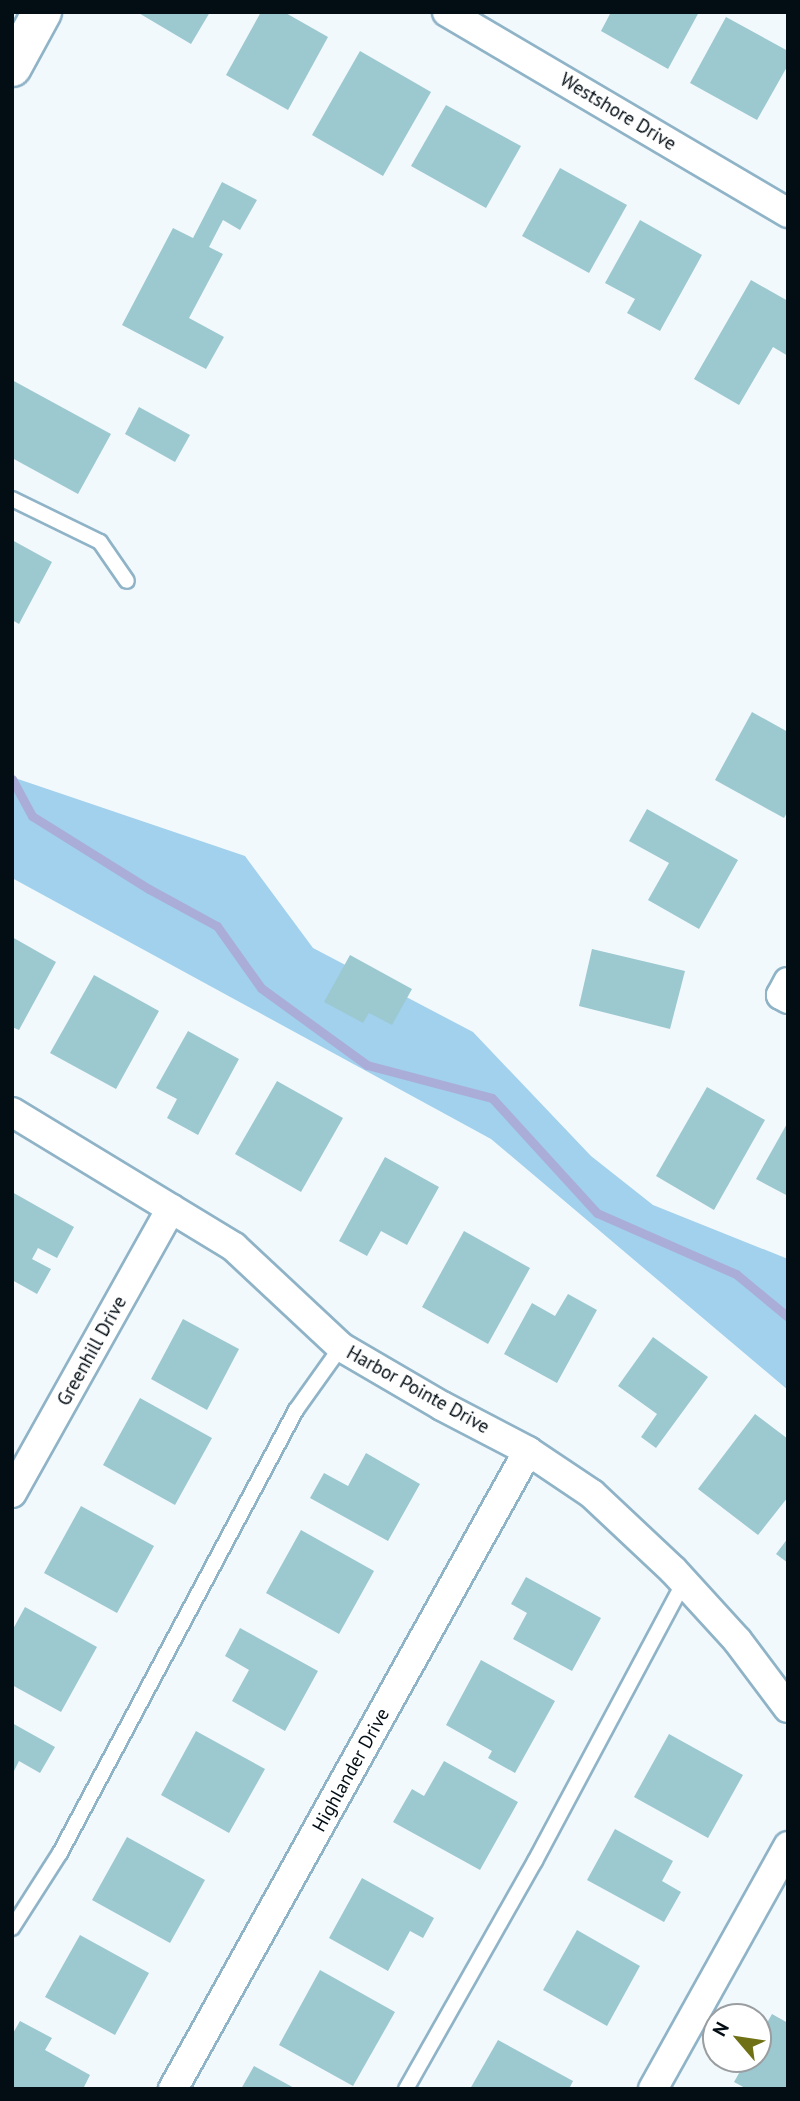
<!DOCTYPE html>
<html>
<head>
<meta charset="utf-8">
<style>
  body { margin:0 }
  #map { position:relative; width:800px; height:2101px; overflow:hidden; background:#f2f9fd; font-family:"PT Sans",sans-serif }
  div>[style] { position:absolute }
  .forest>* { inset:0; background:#a1d1ed }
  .stream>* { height:9px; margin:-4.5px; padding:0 4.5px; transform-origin:4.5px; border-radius:4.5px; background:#abadd9 }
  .building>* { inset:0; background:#9cc8d0 }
  .roads { filter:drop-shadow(2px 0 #8fb3c7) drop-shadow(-2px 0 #8fb3c7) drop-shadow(0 2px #8fb3c7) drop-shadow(0 -2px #8fb3c7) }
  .service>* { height:14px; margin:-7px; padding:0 7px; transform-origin:7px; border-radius:7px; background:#fff }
  .minor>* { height:28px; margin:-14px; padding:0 14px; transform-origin:14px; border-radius:14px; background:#fff }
  .secondary>* { height:38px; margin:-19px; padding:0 19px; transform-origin:19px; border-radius:19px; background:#fff }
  span { translate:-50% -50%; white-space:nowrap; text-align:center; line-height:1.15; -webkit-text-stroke:6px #fff; paint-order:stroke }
  .street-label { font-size:19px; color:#030d14 }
  .frame { position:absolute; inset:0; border:14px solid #030d14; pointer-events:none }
  .north { position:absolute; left:702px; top:2003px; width:70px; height:70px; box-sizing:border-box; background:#fff; border:2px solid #9a9ea1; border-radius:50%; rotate:299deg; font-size:19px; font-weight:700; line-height:28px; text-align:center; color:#030d14 }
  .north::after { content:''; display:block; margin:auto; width:24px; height:32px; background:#707115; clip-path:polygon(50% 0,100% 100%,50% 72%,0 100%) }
</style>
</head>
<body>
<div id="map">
  <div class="forest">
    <i style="clip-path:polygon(12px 777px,245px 856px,313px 948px,473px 1032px,591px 1156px,653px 1205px,788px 1259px,788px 1390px,491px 1139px,12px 878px)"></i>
  </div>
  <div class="stream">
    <i style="left:12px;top:779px;width:42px;rotate:61.6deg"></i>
    <i style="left:32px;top:816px;width:138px;rotate:32deg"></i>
    <i style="left:149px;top:889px;width:77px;rotate:28.6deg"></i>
    <i style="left:217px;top:926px;width:76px;rotate:54.6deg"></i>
    <i style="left:261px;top:988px;width:131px;rotate:36deg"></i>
    <i style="left:367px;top:1065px;width:129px;rotate:14.8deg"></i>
    <i style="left:492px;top:1098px;width:156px;rotate:47.6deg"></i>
    <i style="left:597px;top:1213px;width:152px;rotate:23.7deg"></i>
    <i style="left:736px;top:1274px;width:67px;rotate:39.6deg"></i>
  </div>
  <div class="building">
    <i style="clip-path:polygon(137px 12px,210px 12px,191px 44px)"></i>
    <i style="clip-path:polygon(261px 12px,284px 12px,328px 37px,288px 110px,226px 75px)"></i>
    <i style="clip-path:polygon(611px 12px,699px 12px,668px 69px,601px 31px)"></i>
    <i style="clip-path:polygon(726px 17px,788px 51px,788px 65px,757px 120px,690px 83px)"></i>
    <i style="clip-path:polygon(360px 51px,431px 92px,383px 176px,312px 135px)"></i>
    <i style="clip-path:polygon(446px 105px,521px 146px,486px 208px,411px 166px)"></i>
    <i style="clip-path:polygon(560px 168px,627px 205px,589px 273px,522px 236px)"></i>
    <i style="clip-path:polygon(222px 182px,257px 200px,240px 230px,223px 220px,209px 247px,223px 254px,189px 318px,224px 337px,206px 369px,122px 325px,173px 228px,193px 238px)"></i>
    <i style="clip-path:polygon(640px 220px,702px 255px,660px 331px,627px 313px,635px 299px,605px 283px)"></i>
    <i style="clip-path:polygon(751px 280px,788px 301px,788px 356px,773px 347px,739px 405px,694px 379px)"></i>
    <i style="clip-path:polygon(12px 380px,111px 434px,78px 494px,12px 458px)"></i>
    <i style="clip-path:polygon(139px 407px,190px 435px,175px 462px,125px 434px)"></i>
    <i style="clip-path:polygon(12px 540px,52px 562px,19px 624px,12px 620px)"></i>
    <i style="clip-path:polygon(752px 712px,788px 732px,788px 811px,784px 818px,715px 780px)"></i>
    <i style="clip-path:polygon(647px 809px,738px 860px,699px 929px,648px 900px,669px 863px,629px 841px)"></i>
    <i style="clip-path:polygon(12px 937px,56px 962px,19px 1030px,12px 1027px)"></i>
    <i style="clip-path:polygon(592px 949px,685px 971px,670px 1029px,579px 1006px)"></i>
    <i style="clip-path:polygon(350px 955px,412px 989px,392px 1025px,369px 1013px,363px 1023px,324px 1002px)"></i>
    <i style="clip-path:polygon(94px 975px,159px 1011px,116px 1089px,50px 1053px)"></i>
    <i style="clip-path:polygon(188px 1031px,239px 1059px,198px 1135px,167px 1118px,177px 1099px,156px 1088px)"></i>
    <i style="clip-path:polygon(277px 1081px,343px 1118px,301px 1192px,235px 1154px)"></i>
    <i style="clip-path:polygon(707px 1087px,765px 1120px,714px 1210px,656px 1176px)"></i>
    <i style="clip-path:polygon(788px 1122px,788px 1196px,756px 1179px)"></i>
    <i style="clip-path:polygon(385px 1157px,439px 1187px,407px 1245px,381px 1231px,367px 1256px,339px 1241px)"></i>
    <i style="clip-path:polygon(12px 1192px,74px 1227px,57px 1258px,38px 1248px,32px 1259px,51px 1269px,37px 1294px,12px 1280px)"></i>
    <i style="clip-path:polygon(464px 1231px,530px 1268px,488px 1344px,422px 1307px)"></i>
    <i style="clip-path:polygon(568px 1294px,597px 1310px,557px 1383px,504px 1354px,532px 1303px,555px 1316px)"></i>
    <i style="clip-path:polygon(183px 1319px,239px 1349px,207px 1410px,151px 1379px)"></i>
    <i style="clip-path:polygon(653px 1337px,708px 1377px,656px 1448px,641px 1437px,657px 1414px,618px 1386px)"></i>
    <i style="clip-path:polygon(140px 1398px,212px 1438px,175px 1505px,103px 1465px)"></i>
    <i style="clip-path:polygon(755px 1414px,788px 1439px,788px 1497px,758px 1535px,698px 1489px)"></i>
    <i style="clip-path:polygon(366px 1453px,420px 1484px,388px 1541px,310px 1498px,324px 1473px,348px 1486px)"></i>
    <i style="clip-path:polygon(81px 1506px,154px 1546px,117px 1613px,44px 1573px)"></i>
    <i style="clip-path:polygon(301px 1530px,374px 1571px,339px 1634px,266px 1593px)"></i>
    <i style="clip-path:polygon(788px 1538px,788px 1563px,776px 1554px)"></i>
    <i style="clip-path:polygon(526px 1577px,601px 1618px,572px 1671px,513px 1639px,527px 1613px,511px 1604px)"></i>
    <i style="clip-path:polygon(25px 1607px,97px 1647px,61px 1712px,12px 1685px,12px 1631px)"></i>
    <i style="clip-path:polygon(240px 1628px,318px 1671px,285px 1731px,232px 1701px,249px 1670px,225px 1656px)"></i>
    <i style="clip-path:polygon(481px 1660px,555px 1701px,515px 1773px,488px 1758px,492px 1751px,446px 1725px)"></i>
    <i style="clip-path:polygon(12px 1723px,55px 1747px,40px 1773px,19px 1761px,12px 1775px)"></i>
    <i style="clip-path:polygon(196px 1731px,265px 1769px,229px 1833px,161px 1795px)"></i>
    <i style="clip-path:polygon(669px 1734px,743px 1775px,708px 1838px,634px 1797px)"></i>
    <i style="clip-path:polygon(444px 1761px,518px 1802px,480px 1870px,393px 1822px,412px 1789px,424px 1796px)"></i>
    <i style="clip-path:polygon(615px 1829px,673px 1861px,662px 1881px,681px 1892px,664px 1922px,587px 1880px)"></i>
    <i style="clip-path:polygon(127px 1837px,205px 1880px,170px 1943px,92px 1900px)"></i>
    <i style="clip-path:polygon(362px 1878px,434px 1918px,423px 1938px,410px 1931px,388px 1971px,329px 1938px)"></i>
    <i style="clip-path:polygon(577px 1930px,640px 1966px,607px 2026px,543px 1990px)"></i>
    <i style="clip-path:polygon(80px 1935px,149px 1973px,115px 2035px,45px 1997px)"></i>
    <i style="clip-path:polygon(320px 1970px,395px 2012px,353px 2086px,279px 2045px)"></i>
    <i style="clip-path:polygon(772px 2014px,788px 2023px,788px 2089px,747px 2089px,734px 2082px,747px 2059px,758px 2059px,758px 2039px)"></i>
    <i style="clip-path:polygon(20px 2021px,52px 2038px,45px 2050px,90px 2075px,83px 2089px,12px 2089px,12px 2035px)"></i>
    <i style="clip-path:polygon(498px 2040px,573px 2081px,569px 2089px,470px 2089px)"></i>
    <i style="clip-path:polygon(254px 2066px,296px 2089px,241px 2089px)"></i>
  </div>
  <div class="roads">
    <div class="service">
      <i style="left:12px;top:499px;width:98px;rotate:26deg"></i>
      <i style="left:100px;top:542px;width:47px;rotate:55.3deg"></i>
      <i style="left:12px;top:1928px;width:89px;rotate:-57.4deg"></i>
      <i style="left:60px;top:1853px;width:502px;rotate:-61.95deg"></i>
      <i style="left:296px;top:1410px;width:77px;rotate:-54.5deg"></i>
      <i style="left:406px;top:2089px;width:262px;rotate:-60.5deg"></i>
      <i style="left:535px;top:1861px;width:316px;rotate:-61.9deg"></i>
    </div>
    <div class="minor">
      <i style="left:447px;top:12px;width:396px;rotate:30.5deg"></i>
      <i style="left:788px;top:982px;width:15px;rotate:118deg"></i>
      <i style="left:781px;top:995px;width:8px;rotate:30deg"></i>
      <i style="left:12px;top:1112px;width:260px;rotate:31.3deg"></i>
      <i style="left:234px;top:1247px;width:146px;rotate:43.1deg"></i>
      <i style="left:341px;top:1347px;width:117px;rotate:30.3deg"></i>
      <i style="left:442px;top:1406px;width:97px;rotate:27.6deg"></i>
      <i style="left:528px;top:1451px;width:77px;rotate:33.9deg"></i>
      <i style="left:592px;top:1494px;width:111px;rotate:43.2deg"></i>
      <i style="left:673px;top:1570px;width:95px;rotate:47.6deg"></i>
      <i style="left:737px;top:1640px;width:85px;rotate:53.1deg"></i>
      <i style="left:12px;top:1493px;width:326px;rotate:-60.8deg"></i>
      <i style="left:173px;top:2089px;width:730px;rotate:-60.91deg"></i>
      <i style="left:653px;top:2089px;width:278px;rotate:-60.9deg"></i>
    </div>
    <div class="secondary">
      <i style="left:12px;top:67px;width:63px;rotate:-61.4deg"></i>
    </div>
  </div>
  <div class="street-label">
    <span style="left:618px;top:112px;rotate:31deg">Westshore Drive</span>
    <span style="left:92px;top:1351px;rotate:-61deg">Greenhill Drive</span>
    <span style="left:418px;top:1390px;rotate:29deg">Harbor Pointe Drive</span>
    <span style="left:351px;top:1770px;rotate:-61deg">Highlander Drive</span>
  </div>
  <div class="frame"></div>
  <div class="north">N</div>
</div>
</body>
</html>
